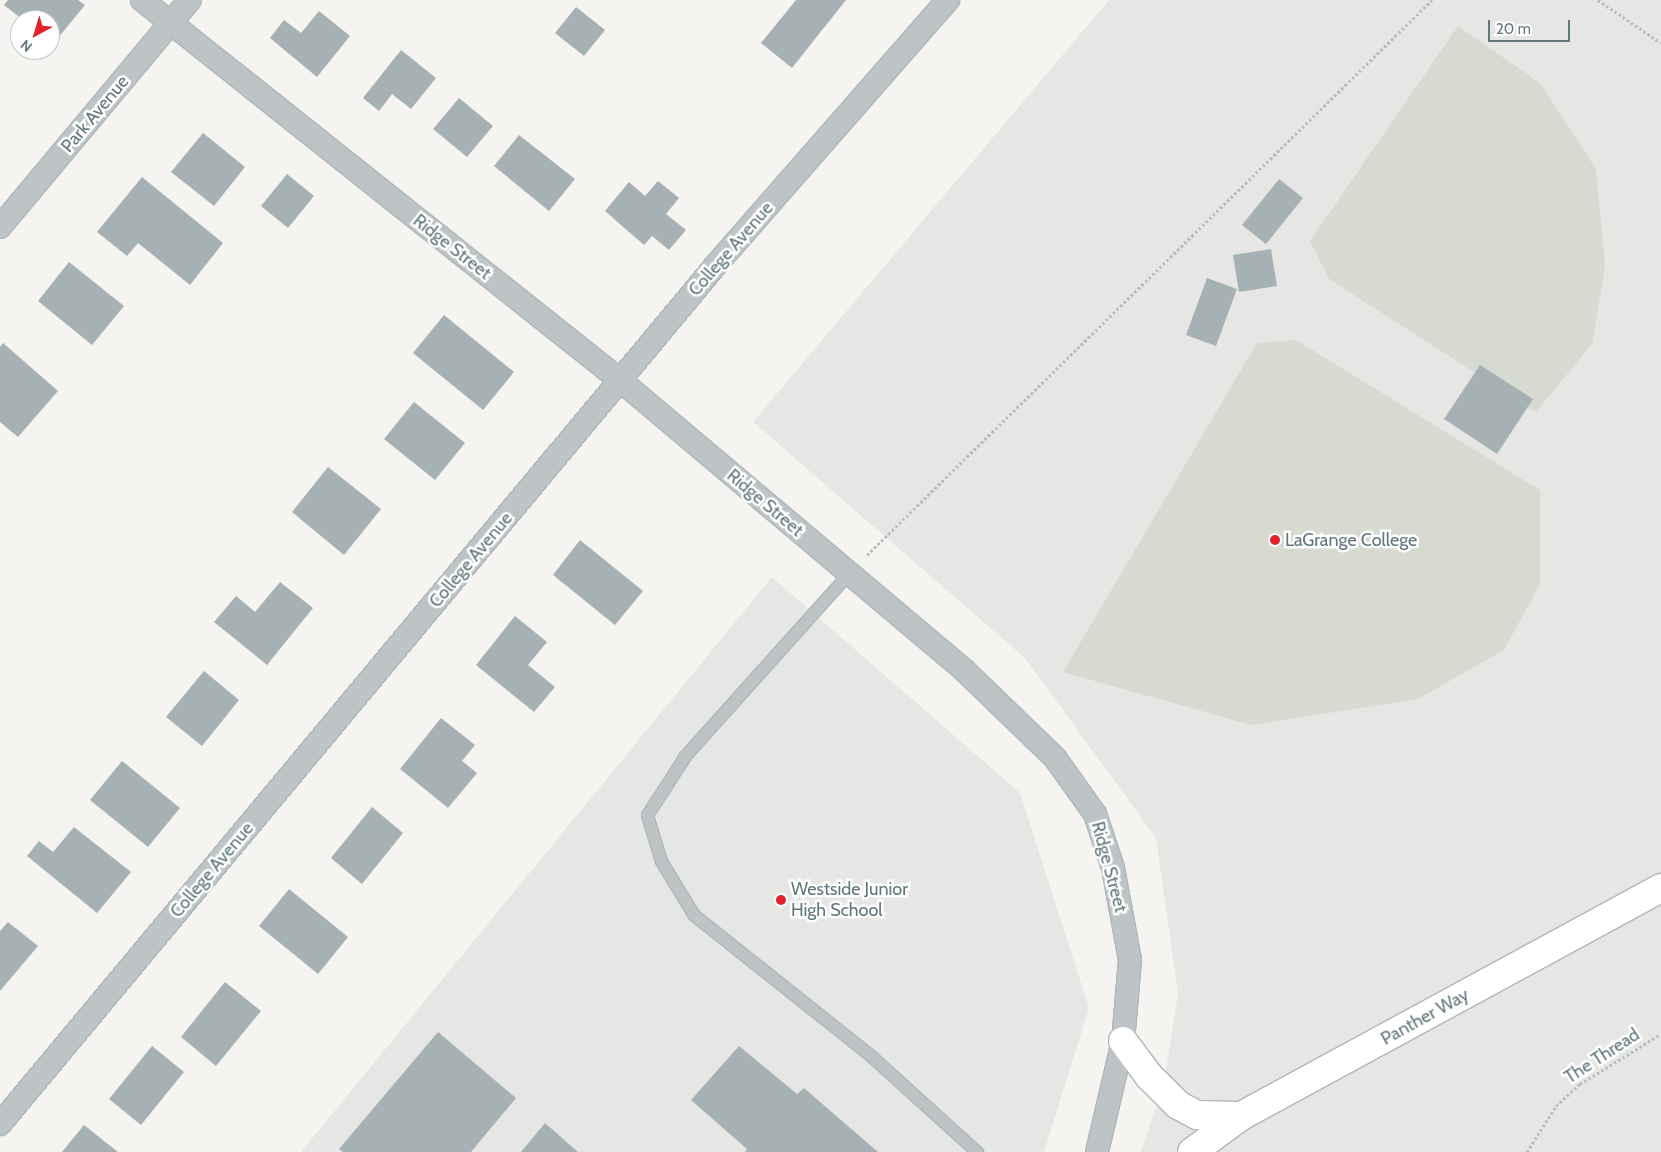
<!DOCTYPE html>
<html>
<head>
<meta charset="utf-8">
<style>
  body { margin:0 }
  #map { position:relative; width:1661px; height:1152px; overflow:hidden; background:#f5f4f1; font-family:Cabin,sans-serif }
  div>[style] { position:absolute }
  .built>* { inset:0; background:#e6e6e5 }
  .green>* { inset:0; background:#d7dad0 }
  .building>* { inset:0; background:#a5b1b3 }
  .path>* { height:3px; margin-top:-1.5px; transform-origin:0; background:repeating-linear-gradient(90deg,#b8bcbd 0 2.5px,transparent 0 5px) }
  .roads { filter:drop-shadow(1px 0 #aeb7b9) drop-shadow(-1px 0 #aeb7b9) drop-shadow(0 1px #aeb7b9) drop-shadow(0 -1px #aeb7b9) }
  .lane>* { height:11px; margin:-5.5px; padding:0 5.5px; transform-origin:5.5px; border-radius:5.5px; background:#bec4c6 }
  .street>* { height:22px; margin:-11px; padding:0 11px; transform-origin:11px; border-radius:11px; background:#bec4c6 }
  .secondary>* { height:28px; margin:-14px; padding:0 14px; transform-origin:14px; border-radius:14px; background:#fff }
  .dots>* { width:14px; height:14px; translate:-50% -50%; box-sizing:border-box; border:2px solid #fff; border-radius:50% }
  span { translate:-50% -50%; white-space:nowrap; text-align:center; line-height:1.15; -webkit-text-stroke:5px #fff; paint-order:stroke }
  .street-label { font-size:18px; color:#60787d }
  .poi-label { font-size:18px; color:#60787d }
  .left { translate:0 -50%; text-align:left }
  .north { position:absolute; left:10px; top:10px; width:50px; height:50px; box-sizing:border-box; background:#fff; border:1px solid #bfc9cb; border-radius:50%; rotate:219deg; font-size:14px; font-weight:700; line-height:20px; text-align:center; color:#60787d }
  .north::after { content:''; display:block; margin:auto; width:18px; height:22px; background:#e3232c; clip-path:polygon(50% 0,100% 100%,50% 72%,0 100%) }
  .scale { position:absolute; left:1488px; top:20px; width:82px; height:22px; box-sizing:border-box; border:2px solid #60787d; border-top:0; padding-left:6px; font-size:15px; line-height:18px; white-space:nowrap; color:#60787d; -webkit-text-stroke:4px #fff; paint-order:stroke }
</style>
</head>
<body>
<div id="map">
  <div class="built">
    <i style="clip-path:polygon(1109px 0,1661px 0,1661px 1152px,1141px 1152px,1164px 1083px,1178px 994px,1156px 838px,1025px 658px,753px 422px)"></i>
    <i style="clip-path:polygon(772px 577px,1020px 793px,1089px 1008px,1044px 1152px,301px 1152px)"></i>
  </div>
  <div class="green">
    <i style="clip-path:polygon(1458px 26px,1540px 83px,1596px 169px,1605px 266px,1592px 344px,1536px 412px,1329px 279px,1310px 241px)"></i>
    <i style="clip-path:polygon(1296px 340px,1540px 490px,1540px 584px,1504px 650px,1418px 699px,1251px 725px,1063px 672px,1257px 343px)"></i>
  </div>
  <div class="building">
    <i style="clip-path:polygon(8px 0,78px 0,85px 5px,53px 44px,50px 42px,50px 20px,23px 20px,4px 5px)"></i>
    <i style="clip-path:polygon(796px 0,846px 0,792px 68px,761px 43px)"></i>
    <i style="clip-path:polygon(576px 7px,605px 30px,584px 56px,555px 33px)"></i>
    <i style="clip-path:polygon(319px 11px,350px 36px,317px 77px,270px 38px,284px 20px,301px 33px)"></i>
    <i style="clip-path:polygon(401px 50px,436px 78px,411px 109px,392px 94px,379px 111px,363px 98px)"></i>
    <i style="clip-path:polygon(459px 98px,493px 126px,467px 157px,433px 129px)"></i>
    <i style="clip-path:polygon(203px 133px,245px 167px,214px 206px,171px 172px)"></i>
    <i style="clip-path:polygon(519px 135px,575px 179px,549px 211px,494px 166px)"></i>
    <i style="clip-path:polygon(287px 174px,314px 196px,288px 228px,261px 206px)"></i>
    <i style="clip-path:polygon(142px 177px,223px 243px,190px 285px,138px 243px,127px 256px,97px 232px)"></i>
    <i style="clip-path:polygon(1279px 179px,1303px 198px,1266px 244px,1242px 225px)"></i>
    <i style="clip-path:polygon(658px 181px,679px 198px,666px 214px,686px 230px,669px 250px,652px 236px,644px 245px,605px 211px,629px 182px,645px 196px)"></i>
    <i style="clip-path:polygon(1271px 249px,1277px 286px,1239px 292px,1233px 255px)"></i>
    <i style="clip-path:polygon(69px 262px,124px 306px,92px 345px,38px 301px)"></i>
    <i style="clip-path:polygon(1207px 278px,1237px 289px,1216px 346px,1186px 335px)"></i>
    <i style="clip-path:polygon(444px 315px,514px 372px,483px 410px,413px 353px)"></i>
    <i style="clip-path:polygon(3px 343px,58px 391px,18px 437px,0 422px,0 347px)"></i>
    <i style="clip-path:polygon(1480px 365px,1533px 399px,1497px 454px,1444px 419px)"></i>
    <i style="clip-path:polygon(414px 402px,465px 443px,435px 480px,384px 439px)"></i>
    <i style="clip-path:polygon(328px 467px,381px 509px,344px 555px,292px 512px)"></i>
    <i style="clip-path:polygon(580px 540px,643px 591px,615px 625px,553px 575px)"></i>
    <i style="clip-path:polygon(280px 582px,313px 608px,267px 665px,214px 622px,236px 596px,255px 612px)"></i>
    <i style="clip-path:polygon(515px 616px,547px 642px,528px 665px,555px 687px,534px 712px,476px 665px)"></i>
    <i style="clip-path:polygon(204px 671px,239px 700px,202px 746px,166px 717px)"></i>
    <i style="clip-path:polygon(441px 718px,475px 745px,462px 761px,477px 773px,448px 808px,400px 769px)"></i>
    <i style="clip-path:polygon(122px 761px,180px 808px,148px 847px,90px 800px)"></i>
    <i style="clip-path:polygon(372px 807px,403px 833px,362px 884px,331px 858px)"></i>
    <i style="clip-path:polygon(74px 827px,131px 872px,97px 913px,27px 856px,39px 841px,53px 852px)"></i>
    <i style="clip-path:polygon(289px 889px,348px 937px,318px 974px,259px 926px)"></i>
    <i style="clip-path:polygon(8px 922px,38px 946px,0 991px,0 931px)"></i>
    <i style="clip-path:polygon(225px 982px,261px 1011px,216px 1066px,181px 1037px)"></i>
    <i style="clip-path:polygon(438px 1032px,516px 1098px,471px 1152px,343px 1152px,339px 1149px)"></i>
    <i style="clip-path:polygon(152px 1046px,184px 1072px,141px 1125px,109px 1099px)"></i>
    <i style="clip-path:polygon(739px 1046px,797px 1094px,804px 1088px,878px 1152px,745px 1152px,747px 1149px,691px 1100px)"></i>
    <i style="clip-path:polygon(545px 1123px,578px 1152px,521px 1152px)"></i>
    <i style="clip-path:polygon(84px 1125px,118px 1152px,62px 1152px)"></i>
  </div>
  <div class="path">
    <i style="left:1598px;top:0;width:76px;rotate:34.3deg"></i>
    <i style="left:867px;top:555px;width:792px;rotate:-44.49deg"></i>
    <i style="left:1527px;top:1152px;width:54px;rotate:-57.8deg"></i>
    <i style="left:1556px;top:1106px;width:33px;rotate:-43deg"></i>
    <i style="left:1580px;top:1084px;width:95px;rotate:-31.7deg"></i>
  </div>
  <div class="roads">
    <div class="lane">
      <i style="left:849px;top:573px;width:246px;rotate:131.9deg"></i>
      <i style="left:685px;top:756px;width:70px;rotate:122.8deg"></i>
      <i style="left:647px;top:815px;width:48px;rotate:73.1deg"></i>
      <i style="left:661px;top:861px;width:63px;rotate:58.6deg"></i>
      <i style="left:694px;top:915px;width:223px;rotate:38.5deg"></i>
      <i style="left:869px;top:1054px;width:146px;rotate:42.2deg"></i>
    </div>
    <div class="street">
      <i style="left:142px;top:0;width:612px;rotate:38.5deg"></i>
      <i style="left:621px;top:381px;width:449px;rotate:40.1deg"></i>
      <i style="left:964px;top:670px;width:127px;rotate:44deg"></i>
      <i style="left:1055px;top:758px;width:69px;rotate:54.5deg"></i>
      <i style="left:1095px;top:814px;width:57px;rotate:71.6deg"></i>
      <i style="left:1113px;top:868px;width:94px;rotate:79.5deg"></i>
      <i style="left:1130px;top:960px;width:81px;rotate:94.9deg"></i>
      <i style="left:1123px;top:1041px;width:114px;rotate:103.2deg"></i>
      <i style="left:0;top:227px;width:296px;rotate:-50.1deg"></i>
      <i style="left:0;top:1124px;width:1117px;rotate:-50.19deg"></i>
      <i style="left:715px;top:266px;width:354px;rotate:-48.8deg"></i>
    </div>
    <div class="secondary">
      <i style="left:1123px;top:1041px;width:44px;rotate:53.4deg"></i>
      <i style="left:1149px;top:1076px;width:41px;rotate:45deg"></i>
      <i style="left:1178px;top:1105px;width:21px;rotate:28deg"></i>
      <i style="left:1197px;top:1115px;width:44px;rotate:1.3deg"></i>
      <i style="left:1192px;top:1152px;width:61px;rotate:-36.3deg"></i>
      <i style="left:1241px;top:1116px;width:478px;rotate:-28.5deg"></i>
    </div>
  </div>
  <div class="dots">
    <i style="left:1275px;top:540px;background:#e3232c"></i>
    <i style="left:781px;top:900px;background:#e3232c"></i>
  </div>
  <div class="street-label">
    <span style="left:95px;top:114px;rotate:-50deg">Park Avenue</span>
    <span style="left:452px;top:247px;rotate:38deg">Ridge Street</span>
    <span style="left:731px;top:249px;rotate:-49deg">College Avenue</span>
    <span style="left:765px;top:503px;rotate:40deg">Ridge Street</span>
    <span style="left:471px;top:560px;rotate:-50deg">College Avenue</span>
    <span style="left:1109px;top:867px;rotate:75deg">Ridge Street</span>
    <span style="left:212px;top:870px;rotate:-50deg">College Avenue</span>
    <span style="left:1425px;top:1017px;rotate:-29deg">Panther Way</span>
    <span style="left:1602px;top:1056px;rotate:-33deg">The Thread</span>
  </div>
  <div class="poi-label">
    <span class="left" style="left:1285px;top:540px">LaGrange College</span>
    <span class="left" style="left:791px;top:900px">Westside Junior<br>High School</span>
  </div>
  <div class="north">N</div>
  <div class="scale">20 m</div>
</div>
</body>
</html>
